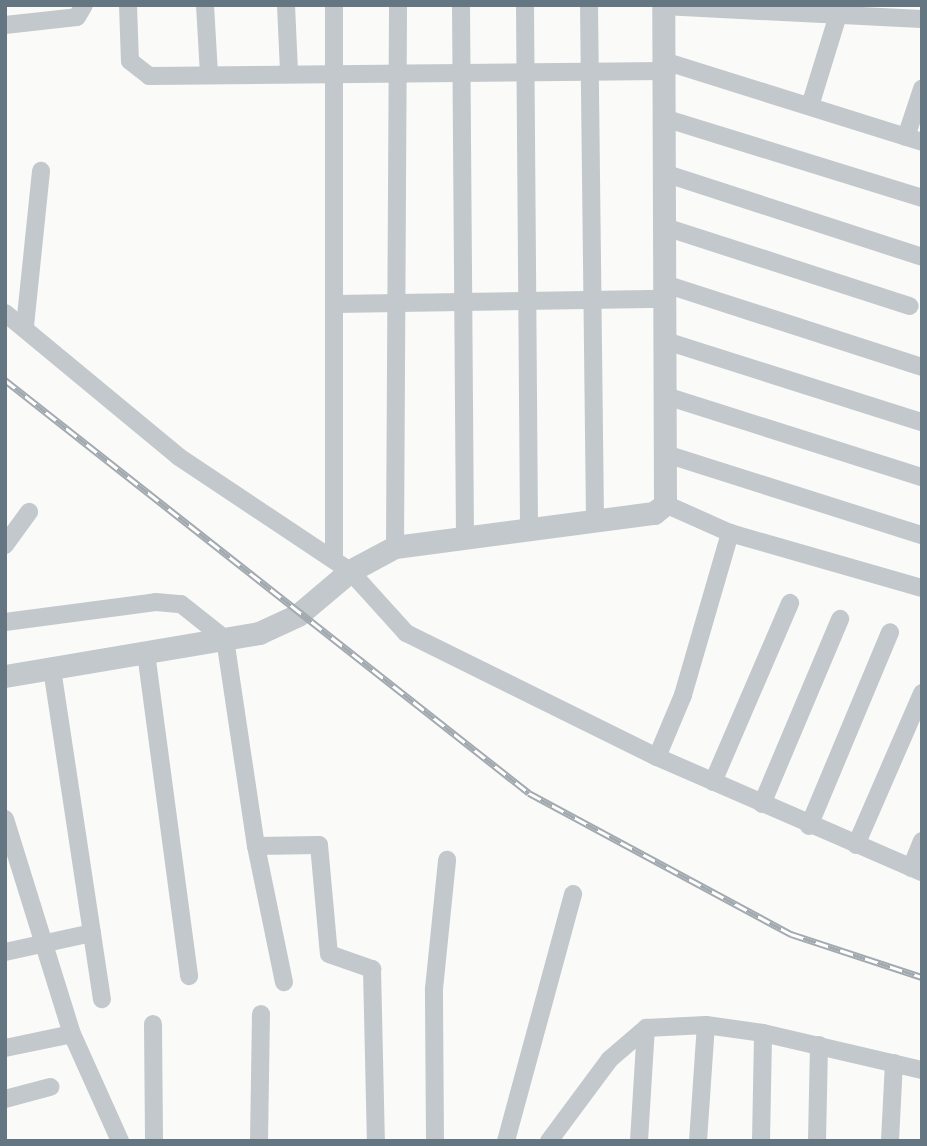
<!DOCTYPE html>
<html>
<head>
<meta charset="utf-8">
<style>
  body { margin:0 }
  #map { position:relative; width:927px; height:1146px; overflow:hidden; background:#fafaf8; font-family:Mulish,sans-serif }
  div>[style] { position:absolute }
  .minor>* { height:18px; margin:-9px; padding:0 9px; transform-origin:9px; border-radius:9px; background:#c3c8cc }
  .tertiary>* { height:23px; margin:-11.5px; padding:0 11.5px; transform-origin:11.5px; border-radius:11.5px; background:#c3c8cc }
  .rail>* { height:7px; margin-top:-3.5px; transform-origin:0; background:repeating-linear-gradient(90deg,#fff 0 13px,#a2aab0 0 26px); box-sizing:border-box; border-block:2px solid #a2aab0 }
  span { translate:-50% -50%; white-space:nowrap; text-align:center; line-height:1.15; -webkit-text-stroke:7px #fff; paint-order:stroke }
  .frame { position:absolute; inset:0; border:7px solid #657683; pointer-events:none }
</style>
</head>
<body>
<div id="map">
  <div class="minor">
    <i style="left:128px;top:5px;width:56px;rotate:88deg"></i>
    <i style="left:130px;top:61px;width:24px;rotate:38deg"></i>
    <i style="left:149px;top:76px;width:515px;rotate:-0.56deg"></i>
    <i style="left:205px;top:5px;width:69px;rotate:86.7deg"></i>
    <i style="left:286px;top:5px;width:66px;rotate:87.4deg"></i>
    <i style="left:461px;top:5px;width:533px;rotate:89.57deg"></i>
    <i style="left:525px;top:5px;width:525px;rotate:89.56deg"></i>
    <i style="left:589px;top:5px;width:516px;rotate:89.33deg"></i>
    <i style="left:663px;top:6px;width:259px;rotate:2.9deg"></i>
    <i style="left:5px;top:25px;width:72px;rotate:-6.3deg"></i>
    <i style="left:77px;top:17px;width:14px;rotate:-60deg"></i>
    <i style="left:664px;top:61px;width:270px;rotate:17.4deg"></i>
    <i style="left:810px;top:106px;width:98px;rotate:-72.9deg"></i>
    <i style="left:664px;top:118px;width:270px;rotate:17.2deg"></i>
    <i style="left:906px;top:137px;width:51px;rotate:-71.6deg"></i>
    <i style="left:664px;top:173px;width:271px;rotate:18deg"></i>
    <i style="left:665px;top:227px;width:257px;rotate:17.9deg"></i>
    <i style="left:665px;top:284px;width:270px;rotate:17.9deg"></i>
    <i style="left:335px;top:304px;width:330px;rotate:-0.9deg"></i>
    <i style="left:5px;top:313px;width:226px;rotate:39.6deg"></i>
    <i style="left:179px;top:457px;width:206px;rotate:33.7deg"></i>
    <i style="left:350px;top:571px;width:84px;rotate:47.9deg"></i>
    <i style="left:406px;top:633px;width:280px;rotate:26.3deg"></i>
    <i style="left:657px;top:757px;width:289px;rotate:23.5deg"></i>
    <i style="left:25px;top:326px;width:156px;rotate:-84.1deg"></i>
    <i style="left:666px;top:341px;width:269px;rotate:17.6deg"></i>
    <i style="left:666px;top:396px;width:269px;rotate:17.6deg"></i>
    <i style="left:666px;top:454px;width:269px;rotate:17.6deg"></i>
    <i style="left:665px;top:504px;width:71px;rotate:24deg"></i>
    <i style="left:730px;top:533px;width:200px;rotate:16deg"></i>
    <i style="left:5px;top:545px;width:41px;rotate:-54deg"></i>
    <i style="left:395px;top:547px;width:542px;rotate:-89.68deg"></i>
    <i style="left:334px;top:559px;width:554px;rotate:-90deg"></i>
    <i style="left:5px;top:622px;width:152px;rotate:-7.5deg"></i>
    <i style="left:156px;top:602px;width:25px;rotate:5deg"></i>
    <i style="left:181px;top:604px;width:56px;rotate:38.5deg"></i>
    <i style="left:225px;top:639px;width:209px;rotate:81.5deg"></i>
    <i style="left:256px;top:846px;width:139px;rotate:78.4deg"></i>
    <i style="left:146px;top:653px;width:326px;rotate:82.4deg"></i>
    <i style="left:52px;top:669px;width:334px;rotate:81.4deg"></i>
    <i style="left:657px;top:757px;width:67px;rotate:-67.2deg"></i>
    <i style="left:683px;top:695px;width:169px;rotate:-73.8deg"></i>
    <i style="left:713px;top:782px;width:195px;rotate:-66.7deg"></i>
    <i style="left:762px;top:804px;width:201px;rotate:-67.1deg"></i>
    <i style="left:5px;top:819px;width:225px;rotate:72.7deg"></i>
    <i style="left:72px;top:1034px;width:117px;rotate:65.8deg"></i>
    <i style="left:809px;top:826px;width:210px;rotate:-67.3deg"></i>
    <i style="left:856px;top:845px;width:166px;rotate:-66.5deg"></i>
    <i style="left:256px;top:846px;width:63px;rotate:-0.9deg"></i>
    <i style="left:319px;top:845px;width:109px;rotate:84.8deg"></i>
    <i style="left:329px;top:954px;width:46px;rotate:19.2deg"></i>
    <i style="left:372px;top:969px;width:172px;rotate:88.7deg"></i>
    <i style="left:911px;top:868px;width:29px;rotate:-68deg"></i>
    <i style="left:5px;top:952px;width:89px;rotate:-12.3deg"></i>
    <i style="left:153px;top:1024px;width:117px;rotate:89.5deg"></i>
    <i style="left:5px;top:1048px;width:68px;rotate:-11.8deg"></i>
    <i style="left:5px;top:1099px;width:47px;rotate:-14.9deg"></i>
    <i style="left:259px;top:1141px;width:127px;rotate:-89.1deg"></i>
    <i style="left:435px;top:1141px;width:152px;rotate:-90.4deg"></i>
    <i style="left:434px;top:989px;width:130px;rotate:-84.2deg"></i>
    <i style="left:506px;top:1141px;width:256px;rotate:-74.8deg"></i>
    <i style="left:549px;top:1141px;width:102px;rotate:-53.4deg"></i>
    <i style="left:610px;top:1059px;width:48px;rotate:-40.7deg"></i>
    <i style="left:646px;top:1028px;width:60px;rotate:-2.9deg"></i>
    <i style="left:706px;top:1025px;width:58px;rotate:8deg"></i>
    <i style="left:763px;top:1033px;width:163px;rotate:13.1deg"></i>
    <i style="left:639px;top:1141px;width:113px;rotate:-86.5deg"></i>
    <i style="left:698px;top:1141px;width:116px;rotate:-86.1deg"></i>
    <i style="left:761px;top:1141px;width:108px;rotate:-88.9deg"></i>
    <i style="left:817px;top:1141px;width:96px;rotate:-88.8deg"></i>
    <i style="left:890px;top:1141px;width:78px;rotate:-87.1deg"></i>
  </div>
  <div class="tertiary">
    <i style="left:5px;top:676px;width:258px;rotate:-9.6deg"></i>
    <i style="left:259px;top:633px;width:43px;rotate:-24.8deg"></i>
    <i style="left:298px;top:615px;width:68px;rotate:-40.2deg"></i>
    <i style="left:350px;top:571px;width:51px;rotate:-28.1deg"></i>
    <i style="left:395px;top:547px;width:261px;rotate:-7.5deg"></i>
    <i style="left:654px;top:513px;width:14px;rotate:-39deg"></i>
    <i style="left:665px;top:504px;width:499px;rotate:-90.2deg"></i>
  </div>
  <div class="rail">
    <i style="left:5px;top:380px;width:667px;rotate:38.24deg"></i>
    <i style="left:529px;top:793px;width:298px;rotate:28.3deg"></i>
    <i style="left:791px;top:934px;width:138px;rotate:18.2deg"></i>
  </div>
  <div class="frame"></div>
</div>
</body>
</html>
